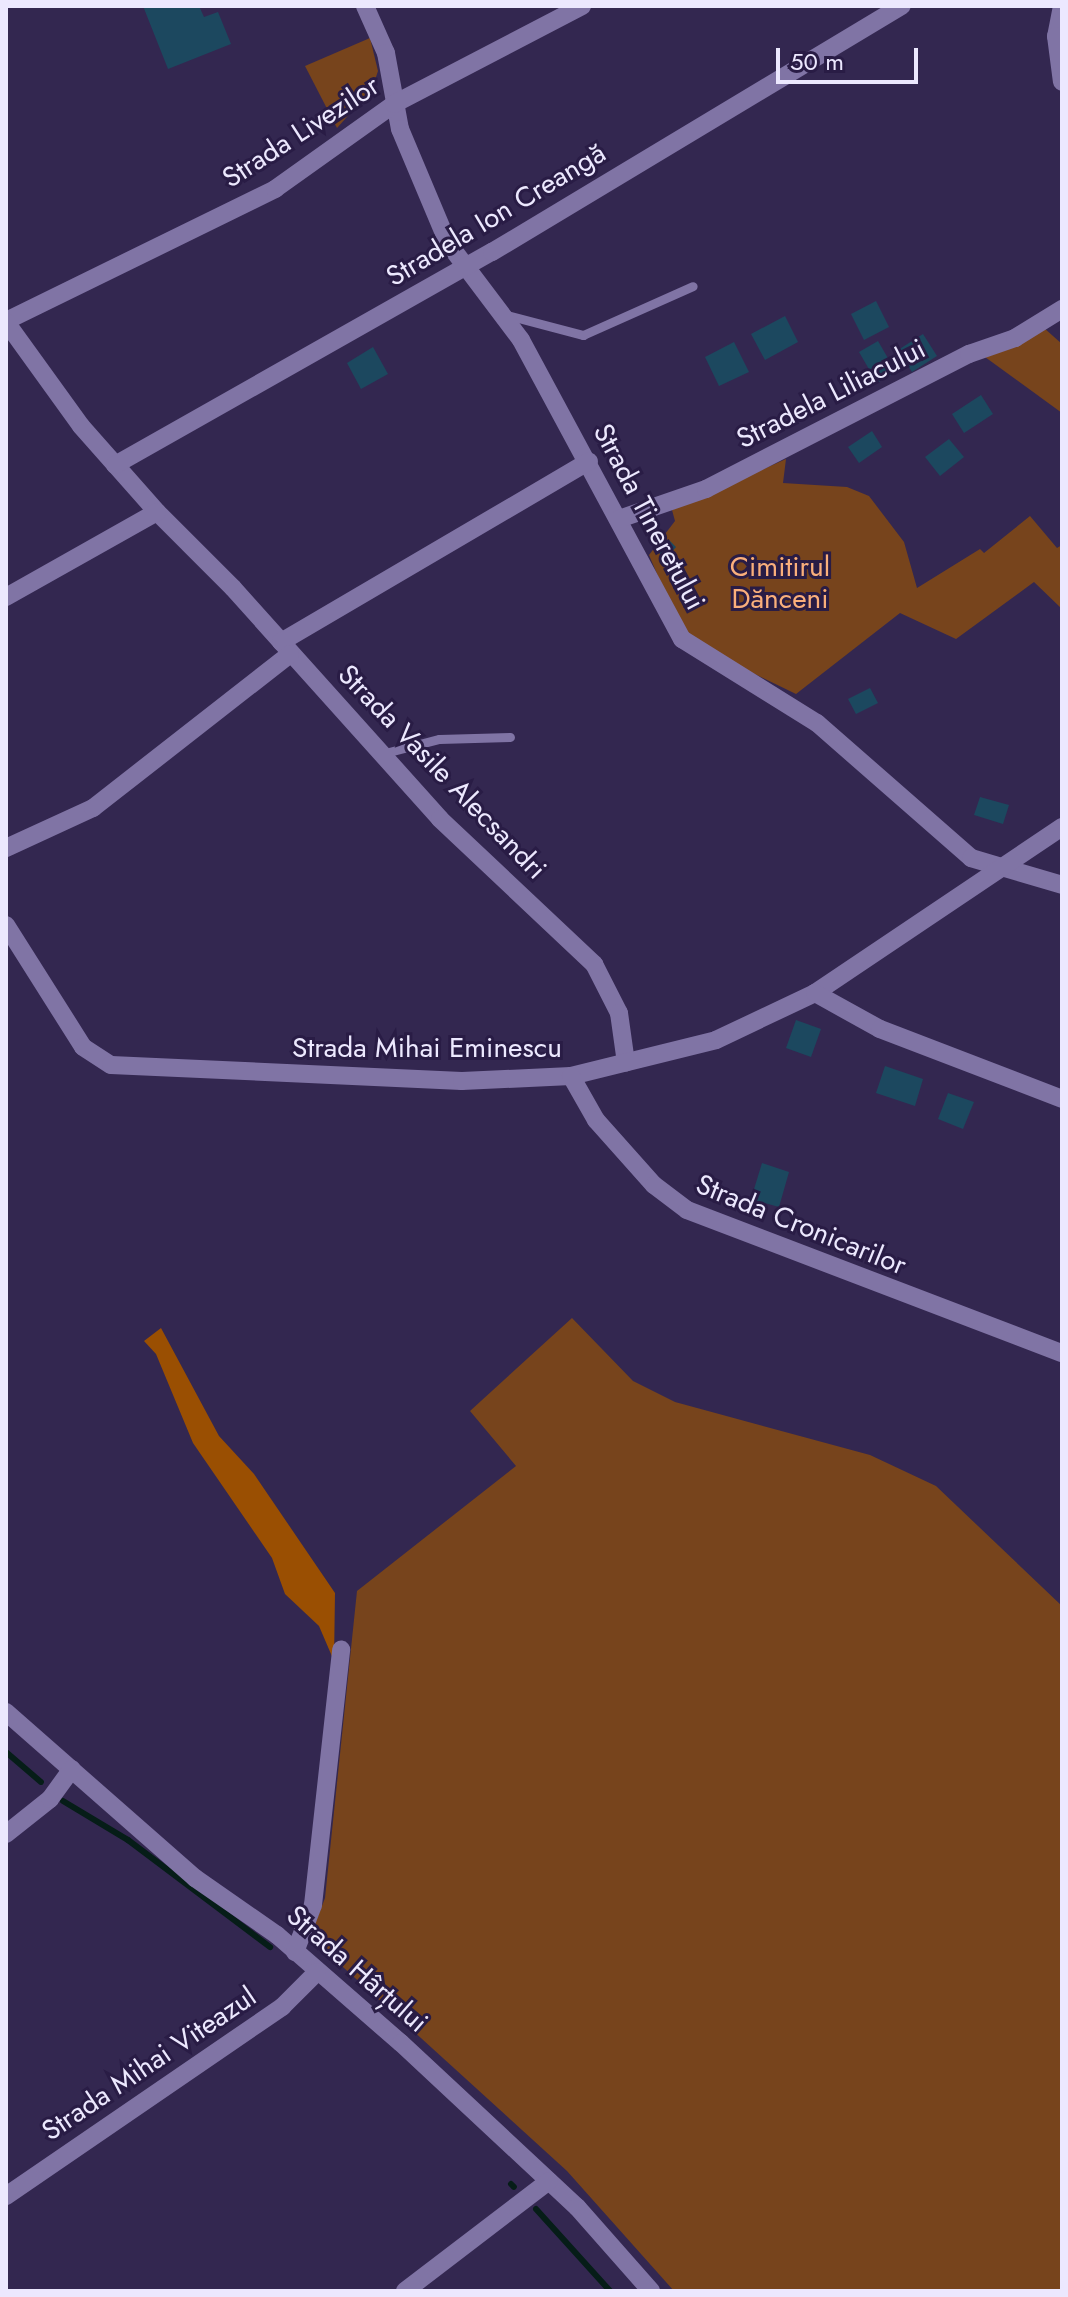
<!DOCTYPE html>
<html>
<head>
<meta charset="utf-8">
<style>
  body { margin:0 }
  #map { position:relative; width:1068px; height:2297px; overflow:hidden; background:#332750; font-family:Jost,sans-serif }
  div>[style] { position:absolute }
  .green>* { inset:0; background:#77441c }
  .forest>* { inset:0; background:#9a4f02 }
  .stream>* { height:6px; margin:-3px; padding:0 3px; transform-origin:3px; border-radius:3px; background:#061d18 }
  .building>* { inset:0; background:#1c485f }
  .lane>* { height:9px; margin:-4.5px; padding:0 4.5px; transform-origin:4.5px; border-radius:4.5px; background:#8074a5 }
  .street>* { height:18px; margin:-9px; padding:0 9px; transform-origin:9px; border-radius:9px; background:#8074a5 }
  span { translate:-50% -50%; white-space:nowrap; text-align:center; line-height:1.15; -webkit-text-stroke:6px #291c45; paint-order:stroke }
  .street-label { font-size:28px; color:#ece8fe }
  .park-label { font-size:28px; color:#faaf7b }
  .frame { position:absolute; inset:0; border:8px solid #ece8fe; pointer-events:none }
  .scale { position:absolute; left:776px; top:48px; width:142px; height:36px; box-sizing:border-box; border:4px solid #ece8fe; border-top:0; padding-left:10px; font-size:24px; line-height:28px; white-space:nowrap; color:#ece8fe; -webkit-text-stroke:6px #291c45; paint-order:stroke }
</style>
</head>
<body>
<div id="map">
  <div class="green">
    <i style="clip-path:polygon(370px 38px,378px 71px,372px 89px,337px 128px,305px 66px)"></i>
    <i style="clip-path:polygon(1044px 328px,1062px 344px,1062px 413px,985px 357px)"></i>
    <i style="clip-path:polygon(786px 459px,783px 483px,847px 487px,869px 496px,904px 542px,917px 588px,980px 549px,984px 553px,1030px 516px,1057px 548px,1062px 545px,1062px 609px,1034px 582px,956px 639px,900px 613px,796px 694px,699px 647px,677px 621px,649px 555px,675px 521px,672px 510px)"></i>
    <i style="clip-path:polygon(572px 1318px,633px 1381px,675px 1402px,870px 1455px,936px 1486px,1062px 1606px,1062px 2291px,674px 2291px,567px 2171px,310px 1937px,325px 1898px,357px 1591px,516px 1466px,470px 1411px)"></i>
  </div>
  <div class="forest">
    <i style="clip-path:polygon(161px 1328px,219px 1436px,254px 1474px,335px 1593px,334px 1661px,319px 1626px,285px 1594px,272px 1558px,193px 1443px,156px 1354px,144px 1341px)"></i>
  </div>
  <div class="stream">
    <i style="left:6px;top:1752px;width:46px;rotate:40.6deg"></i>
    <i style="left:63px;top:1801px;width:76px;rotate:31deg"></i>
    <i style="left:128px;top:1840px;width:178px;rotate:37deg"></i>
    <i style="left:511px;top:2184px;width:4px;rotate:45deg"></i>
    <i style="left:536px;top:2209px;width:110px;rotate:47.9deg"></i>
  </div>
  <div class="building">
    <i style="clip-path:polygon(143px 6px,199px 6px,204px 17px,218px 12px,231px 44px,168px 69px)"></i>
    <i style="clip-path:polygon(876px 301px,889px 327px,864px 340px,851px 314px)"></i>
    <i style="clip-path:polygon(785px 316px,798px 342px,765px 360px,751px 334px)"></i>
    <i style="clip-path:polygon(923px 334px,937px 356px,912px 372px,898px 350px)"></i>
    <i style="clip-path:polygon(878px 341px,896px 372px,877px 383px,859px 352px)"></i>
    <i style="clip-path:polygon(734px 342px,749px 372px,719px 386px,705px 357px)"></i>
    <i style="clip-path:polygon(373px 347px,388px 374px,361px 389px,347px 363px)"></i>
    <i style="clip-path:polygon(981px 395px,993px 414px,964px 433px,952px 414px)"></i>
    <i style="clip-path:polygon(872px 431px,882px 447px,859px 463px,848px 447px)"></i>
    <i style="clip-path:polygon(949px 439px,964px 457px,940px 476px,925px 457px)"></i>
    <i style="clip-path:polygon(669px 540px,676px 547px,666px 559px,658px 552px)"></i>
    <i style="clip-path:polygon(870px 688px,878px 703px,856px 714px,848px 699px)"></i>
    <i style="clip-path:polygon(980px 797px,1009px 805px,1003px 824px,974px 815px)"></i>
    <i style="clip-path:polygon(796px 1020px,821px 1029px,811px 1057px,786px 1048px)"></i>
    <i style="clip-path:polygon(885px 1066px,923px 1079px,915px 1106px,876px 1093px)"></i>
    <i style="clip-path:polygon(948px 1093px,974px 1102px,963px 1129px,938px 1119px)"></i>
    <i style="clip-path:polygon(762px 1163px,789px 1172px,779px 1207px,751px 1199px)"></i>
  </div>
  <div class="lane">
    <i style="left:507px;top:315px;width:79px;rotate:14.7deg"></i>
    <i style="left:583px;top:335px;width:120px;rotate:-24deg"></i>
    <i style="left:385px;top:753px;width:56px;rotate:-14.5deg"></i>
    <i style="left:439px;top:739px;width:71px;rotate:-1.6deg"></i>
  </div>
  <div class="street">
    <i style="left:365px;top:6px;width:51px;rotate:65.9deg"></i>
    <i style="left:386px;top:53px;width:77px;rotate:79.6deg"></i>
    <i style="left:400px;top:129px;width:124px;rotate:67.2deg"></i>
    <i style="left:448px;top:243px;width:121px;rotate:53deg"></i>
    <i style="left:521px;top:340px;width:340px;rotate:61.7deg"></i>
    <i style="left:682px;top:639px;width:159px;rotate:31.9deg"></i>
    <i style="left:817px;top:723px;width:205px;rotate:41.2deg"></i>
    <i style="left:971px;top:858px;width:95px;rotate:16.5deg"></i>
    <i style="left:1062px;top:6px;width:31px;rotate:101deg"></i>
    <i style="left:1056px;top:36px;width:46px;rotate:82.6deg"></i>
    <i style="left:6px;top:321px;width:300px;rotate:-26.1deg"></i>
    <i style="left:275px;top:189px;width:146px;rotate:-35.5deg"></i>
    <i style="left:394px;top:104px;width:212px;rotate:-27.5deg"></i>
    <i style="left:6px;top:322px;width:128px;rotate:54.2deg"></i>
    <i style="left:81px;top:426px;width:115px;rotate:48.5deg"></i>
    <i style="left:157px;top:512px;width:107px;rotate:45deg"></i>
    <i style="left:233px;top:588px;width:310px;rotate:48.1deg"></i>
    <i style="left:440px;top:819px;width:212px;rotate:43.3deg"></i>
    <i style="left:594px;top:964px;width:55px;rotate:63deg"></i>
    <i style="left:619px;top:1013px;width:50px;rotate:82deg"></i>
    <i style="left:115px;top:465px;width:433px;rotate:-29.5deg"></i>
    <i style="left:492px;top:252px;width:478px;rotate:-31deg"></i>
    <i style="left:619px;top:519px;width:92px;rotate:-19deg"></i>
    <i style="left:706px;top:489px;width:296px;rotate:-27.2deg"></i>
    <i style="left:969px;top:354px;width:49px;rotate:-19.2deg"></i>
    <i style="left:1015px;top:338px;width:55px;rotate:-31.7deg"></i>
    <i style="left:6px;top:597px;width:173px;rotate:-29.4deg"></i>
    <i style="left:281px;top:642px;width:357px;rotate:-30.4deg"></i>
    <i style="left:6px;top:848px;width:96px;rotate:-24.7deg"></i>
    <i style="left:93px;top:808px;width:250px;rotate:-38deg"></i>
    <i style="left:6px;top:925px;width:144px;rotate:57.7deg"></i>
    <i style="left:83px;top:1047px;width:33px;rotate:33deg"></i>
    <i style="left:111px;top:1065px;width:351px;rotate:2.6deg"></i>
    <i style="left:462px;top:1081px;width:109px;rotate:-2.6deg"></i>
    <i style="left:571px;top:1076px;width:149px;rotate:-13.9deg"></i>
    <i style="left:716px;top:1040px;width:110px;rotate:-25.4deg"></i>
    <i style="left:815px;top:993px;width:298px;rotate:-33.9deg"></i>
    <i style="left:815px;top:993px;width:74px;rotate:29deg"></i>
    <i style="left:880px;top:1029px;width:195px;rotate:21deg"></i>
    <i style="left:571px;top:1076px;width:51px;rotate:60.4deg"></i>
    <i style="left:596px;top:1120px;width:87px;rotate:48.3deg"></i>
    <i style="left:654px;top:1185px;width:41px;rotate:37.1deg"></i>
    <i style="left:687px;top:1210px;width:401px;rotate:20.9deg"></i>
    <i style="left:6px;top:1712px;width:252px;rotate:41.3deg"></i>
    <i style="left:195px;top:1878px;width:100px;rotate:34.8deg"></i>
    <i style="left:277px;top:1935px;width:164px;rotate:41.1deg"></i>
    <i style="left:401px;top:2043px;width:241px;rotate:43deg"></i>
    <i style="left:577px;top:2207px;width:112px;rotate:48.6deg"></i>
    <i style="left:6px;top:1834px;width:56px;rotate:-38.5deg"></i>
    <i style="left:50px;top:1799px;width:37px;rotate:-54deg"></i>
    <i style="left:295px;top:1952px;width:50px;rotate:-69deg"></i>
    <i style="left:313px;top:1905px;width:257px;rotate:-83.7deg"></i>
    <i style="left:6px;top:2196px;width:335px;rotate:-34.4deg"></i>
    <i style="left:282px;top:2007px;width:49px;rotate:-45deg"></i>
    <i style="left:405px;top:2291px;width:181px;rotate:-37.4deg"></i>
  </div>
  <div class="street-label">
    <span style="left:301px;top:132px;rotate:-33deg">Strada Livezilor</span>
    <span style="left:496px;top:215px;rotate:-31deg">Stradela Ion Creangă</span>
    <span style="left:831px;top:394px;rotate:-27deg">Stradela Liliacului</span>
    <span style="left:649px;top:517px;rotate:62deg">Strada Tineretului</span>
    <span style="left:442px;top:772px;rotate:46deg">Strada Vasile Alecsandri</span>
    <span style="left:427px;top:1048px">Strada Mihai Eminescu</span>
    <span style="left:801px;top:1225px;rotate:22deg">Strada Cronicarilor</span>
    <span style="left:357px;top:1969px;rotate:41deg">Strada Hârțului</span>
    <span style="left:149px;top:2064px;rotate:-34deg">Strada Mihai Viteazul</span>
  </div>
  <div class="park-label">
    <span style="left:780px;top:583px">Cimitirul<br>Dănceni</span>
  </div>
  <div class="frame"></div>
  <div class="scale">50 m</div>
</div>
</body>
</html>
